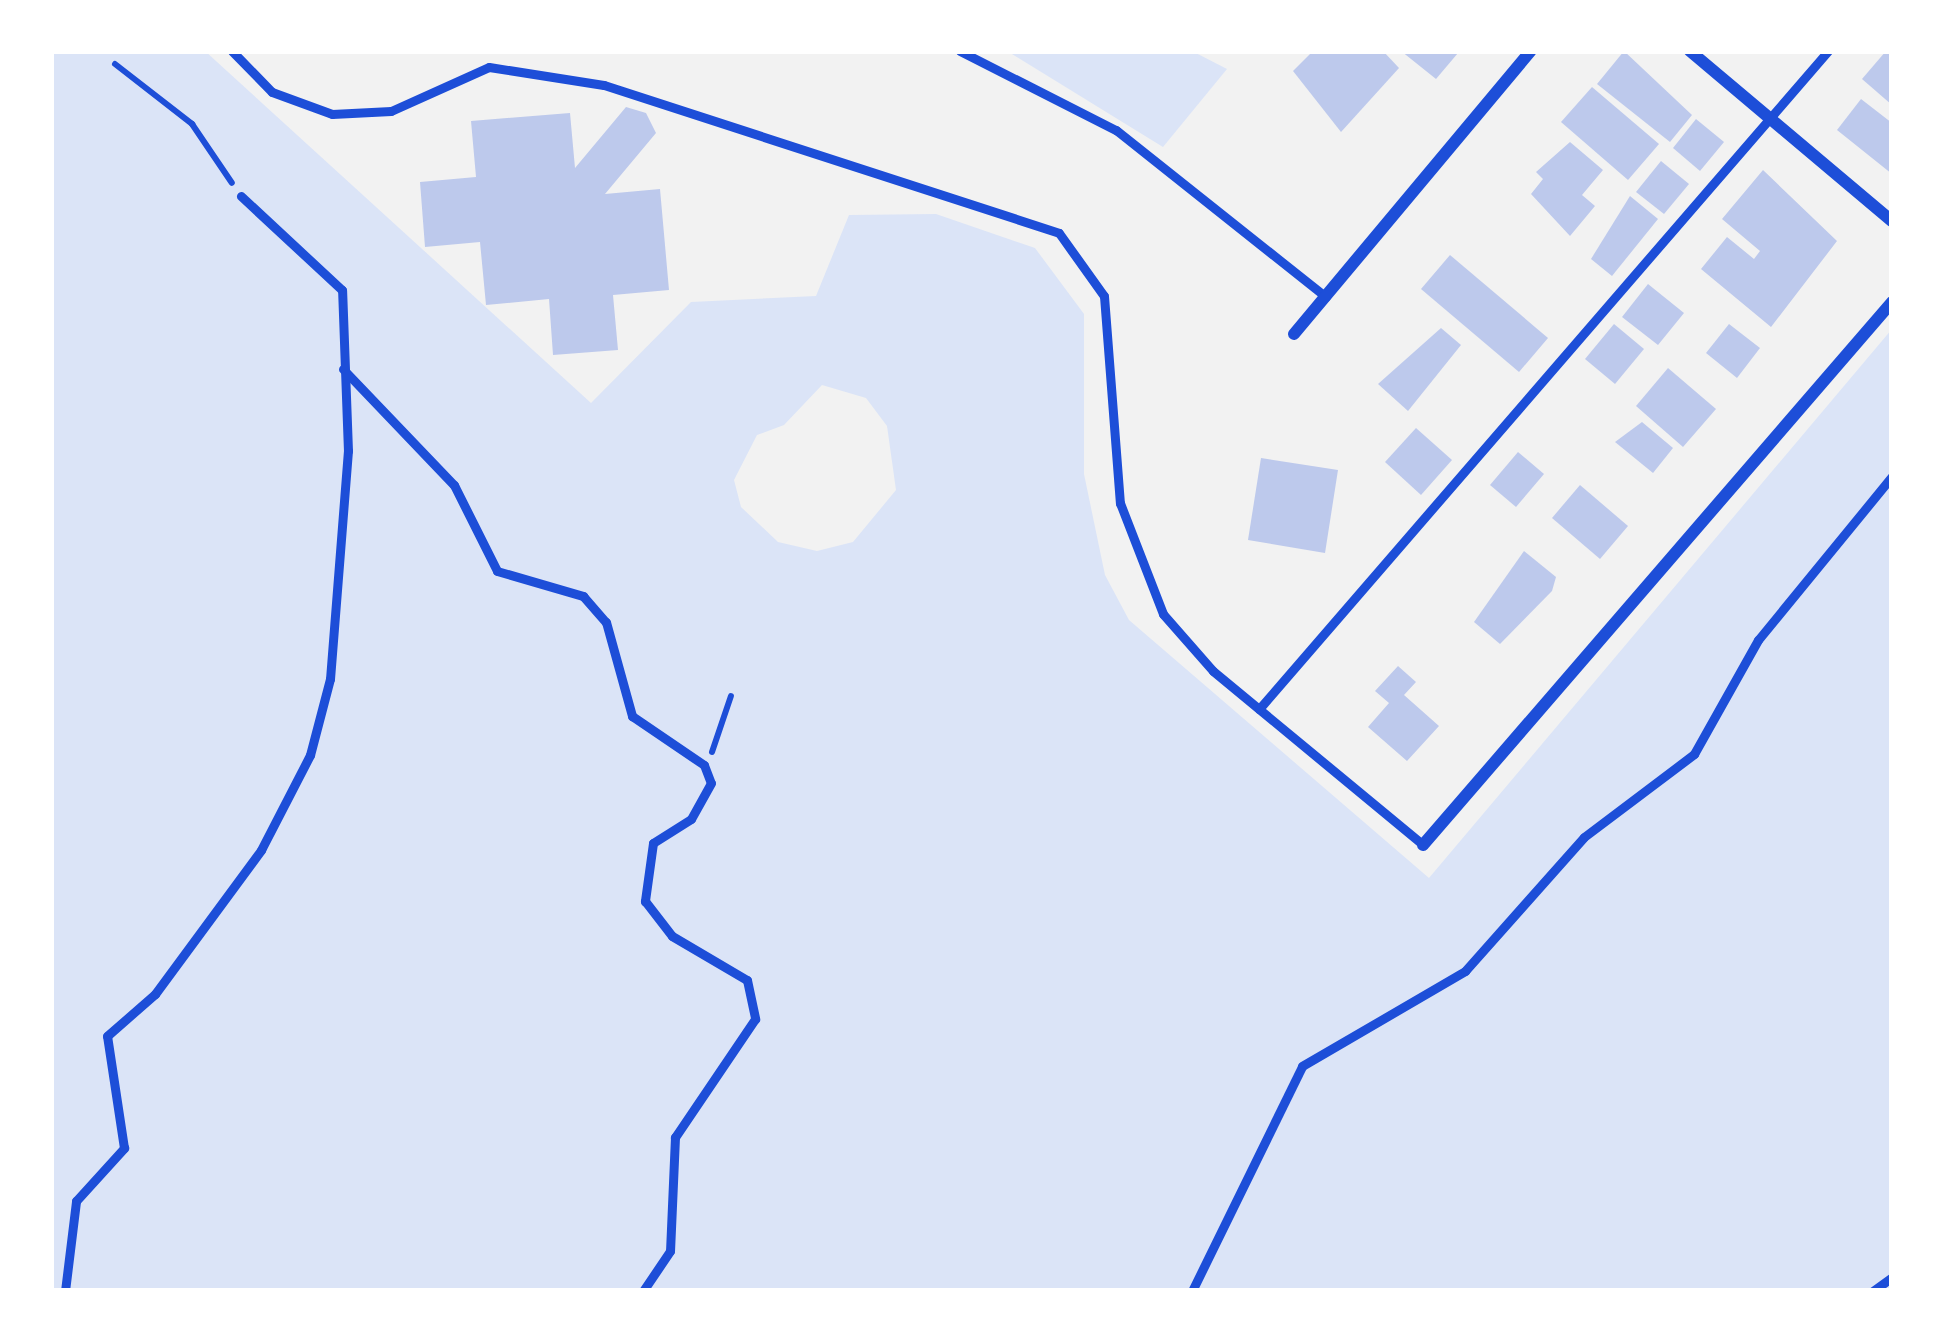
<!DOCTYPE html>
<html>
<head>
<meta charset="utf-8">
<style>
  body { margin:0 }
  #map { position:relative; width:1943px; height:1342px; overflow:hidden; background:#f2f2f2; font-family:"Fira Sans Condensed",sans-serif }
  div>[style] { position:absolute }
  .green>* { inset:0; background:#dbe4f7 }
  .building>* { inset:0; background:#bdc9ec }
  .path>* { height:6px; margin:-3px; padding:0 3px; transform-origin:3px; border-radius:3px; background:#1d4ed8 }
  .service>* { height:9px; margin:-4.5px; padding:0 4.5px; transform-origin:4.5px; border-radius:4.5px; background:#1d4ed8 }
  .minor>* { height:12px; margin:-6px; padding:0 6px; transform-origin:6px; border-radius:6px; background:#1d4ed8 }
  span { translate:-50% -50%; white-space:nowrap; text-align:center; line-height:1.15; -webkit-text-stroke:9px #fff; paint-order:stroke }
  .frame { position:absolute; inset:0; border:54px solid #fff; pointer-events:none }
</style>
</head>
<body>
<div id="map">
  <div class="green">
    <i style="clip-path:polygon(evenodd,51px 51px,205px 51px,591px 403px,691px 302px,816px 296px,849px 215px,936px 214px,1035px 248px,1084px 314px,1084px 474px,1105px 575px,1129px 620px,1429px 878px,1892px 329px,1892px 1291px,51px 1291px,51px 51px,822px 385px,866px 398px,887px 426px,896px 490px,853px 542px,817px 551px,778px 542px,741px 507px,734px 480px,757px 435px,784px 425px,822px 385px)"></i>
    <i style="clip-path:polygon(1007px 51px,1192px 51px,1227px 69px,1163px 147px)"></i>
  </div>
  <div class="building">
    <i style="clip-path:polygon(1313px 51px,1383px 51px,1399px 68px,1341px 132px,1293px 71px)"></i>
    <i style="clip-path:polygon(1401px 51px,1455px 51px,1458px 53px,1436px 79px)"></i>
    <i style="clip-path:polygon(1624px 51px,1692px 115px,1670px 142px,1597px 84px)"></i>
    <i style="clip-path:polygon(1886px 51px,1892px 51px,1892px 105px,1862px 79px)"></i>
    <i style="clip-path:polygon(1592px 87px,1659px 144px,1628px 180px,1561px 122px)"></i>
    <i style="clip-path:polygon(1861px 99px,1892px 123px,1892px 174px,1837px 130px)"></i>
    <i style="clip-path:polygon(626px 107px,646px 113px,656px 133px,605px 194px,660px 189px,669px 290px,613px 295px,618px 350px,553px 355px,549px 299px,486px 305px,480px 242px,425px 247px,420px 182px,476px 177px,471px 121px,570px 113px,575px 168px)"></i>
    <i style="clip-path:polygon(1696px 119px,1724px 142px,1700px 171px,1673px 148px)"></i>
    <i style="clip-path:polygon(1570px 142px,1603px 170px,1582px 195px,1595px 206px,1570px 236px,1531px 194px,1543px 179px,1536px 172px)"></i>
    <i style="clip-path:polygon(1661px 161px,1689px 184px,1664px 214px,1636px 192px)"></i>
    <i style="clip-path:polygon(1763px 170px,1837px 241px,1771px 327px,1701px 269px,1727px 237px,1754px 259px,1760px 251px,1722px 219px)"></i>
    <i style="clip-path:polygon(1630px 196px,1658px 219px,1612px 276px,1591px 259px)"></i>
    <i style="clip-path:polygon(1450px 255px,1548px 338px,1519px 372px,1421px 289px)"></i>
    <i style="clip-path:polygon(1648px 284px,1684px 313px,1658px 345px,1622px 317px)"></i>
    <i style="clip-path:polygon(1614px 324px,1644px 349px,1615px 384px,1585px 359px)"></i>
    <i style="clip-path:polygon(1729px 324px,1760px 348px,1737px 378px,1706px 353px)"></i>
    <i style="clip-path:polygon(1441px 328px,1461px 345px,1408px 411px,1378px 384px)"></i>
    <i style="clip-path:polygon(1668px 368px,1716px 409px,1683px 447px,1636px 406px)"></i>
    <i style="clip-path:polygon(1642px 422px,1673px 448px,1653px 473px,1615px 442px)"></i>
    <i style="clip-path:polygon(1416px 428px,1452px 460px,1421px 495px,1385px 462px)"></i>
    <i style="clip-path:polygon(1518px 452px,1544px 474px,1516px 507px,1490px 485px)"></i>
    <i style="clip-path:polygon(1261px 458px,1338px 470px,1325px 553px,1248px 540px)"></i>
    <i style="clip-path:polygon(1580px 485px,1628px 526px,1600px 559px,1552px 518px)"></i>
    <i style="clip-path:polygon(1524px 551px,1556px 577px,1552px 591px,1500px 644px,1474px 622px)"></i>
    <i style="clip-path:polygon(1398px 666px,1416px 682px,1404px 695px,1439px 726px,1407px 761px,1368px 727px,1389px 703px,1375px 691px)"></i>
  </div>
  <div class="path">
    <i style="left:115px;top:64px;width:98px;rotate:37.9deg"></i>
    <i style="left:192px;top:124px;width:71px;rotate:55.9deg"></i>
    <i style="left:712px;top:752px;width:59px;rotate:-71.3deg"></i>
  </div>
  <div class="service">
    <i style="left:232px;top:51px;width:57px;rotate:45.7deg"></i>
    <i style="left:272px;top:92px;width:64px;rotate:20.1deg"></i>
    <i style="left:332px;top:114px;width:59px;rotate:-2.9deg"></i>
    <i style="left:391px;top:111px;width:107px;rotate:-24.2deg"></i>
    <i style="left:489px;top:67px;width:116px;rotate:8.9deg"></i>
    <i style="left:604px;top:85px;width:478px;rotate:18deg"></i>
    <i style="left:1059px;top:233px;width:77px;rotate:54.5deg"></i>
    <i style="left:1104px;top:296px;width:208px;rotate:85.6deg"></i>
    <i style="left:1120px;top:503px;width:119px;rotate:68.8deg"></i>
    <i style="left:1163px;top:614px;width:76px;rotate:48.7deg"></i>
    <i style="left:1213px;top:671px;width:273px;rotate:39.6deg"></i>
    <i style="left:960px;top:51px;width:175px;rotate:26.9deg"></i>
    <i style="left:1116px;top:130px;width:268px;rotate:38.5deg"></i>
    <i style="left:343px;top:369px;width:161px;rotate:46.3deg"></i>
    <i style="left:454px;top:485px;width:96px;rotate:63.4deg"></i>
    <i style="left:497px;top:571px;width:90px;rotate:16.2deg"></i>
    <i style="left:583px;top:596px;width:35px;rotate:49deg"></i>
    <i style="left:606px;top:622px;width:98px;rotate:74.5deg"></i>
    <i style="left:632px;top:716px;width:87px;rotate:34.2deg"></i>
    <i style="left:704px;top:765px;width:19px;rotate:69deg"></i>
    <i style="left:711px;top:783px;width:41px;rotate:119.1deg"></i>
    <i style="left:691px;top:819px;width:45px;rotate:147.7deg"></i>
    <i style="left:653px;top:843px;width:59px;rotate:97.9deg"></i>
    <i style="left:645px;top:901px;width:44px;rotate:52.4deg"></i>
    <i style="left:672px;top:936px;width:87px;rotate:30.4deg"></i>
    <i style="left:747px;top:980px;width:40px;rotate:78deg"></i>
    <i style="left:755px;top:1019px;width:143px;rotate:124.1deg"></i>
    <i style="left:675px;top:1137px;width:114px;rotate:92.5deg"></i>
    <i style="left:670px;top:1251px;width:48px;rotate:124deg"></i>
    <i style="left:1259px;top:709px;width:870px;rotate:-49.15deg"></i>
    <i style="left:65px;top:1291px;width:91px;rotate:-83deg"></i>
    <i style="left:76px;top:1201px;width:72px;rotate:-47.8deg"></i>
    <i style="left:124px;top:1148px;width:113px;rotate:-98.6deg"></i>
    <i style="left:107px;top:1036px;width:64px;rotate:-41.2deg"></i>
    <i style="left:155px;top:994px;width:179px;rotate:-53.6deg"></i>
    <i style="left:261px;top:850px;width:107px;rotate:-62.7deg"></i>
    <i style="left:310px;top:755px;width:79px;rotate:-75.3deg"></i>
    <i style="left:330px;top:679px;width:229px;rotate:-85.5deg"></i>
    <i style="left:348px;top:451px;width:161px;rotate:-92.1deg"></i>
    <i style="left:342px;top:290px;width:138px;rotate:-137.1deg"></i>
    <i style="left:1192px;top:1291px;width:250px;rotate:-63.9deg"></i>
    <i style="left:1302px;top:1066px;width:189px;rotate:-30.2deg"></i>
    <i style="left:1465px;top:971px;width:179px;rotate:-48.4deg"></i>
    <i style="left:1584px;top:837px;width:138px;rotate:-37deg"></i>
    <i style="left:1694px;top:754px;width:131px;rotate:-60.7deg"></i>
    <i style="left:1758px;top:640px;width:212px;rotate:-50.7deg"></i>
    <i style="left:1873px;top:1291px;width:24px;rotate:-36deg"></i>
  </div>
  <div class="minor">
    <i style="left:1690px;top:51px;width:264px;rotate:40.1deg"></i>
    <i style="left:1294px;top:334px;width:369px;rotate:-50.1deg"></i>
    <i style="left:1423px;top:845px;width:718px;rotate:-49.18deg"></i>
  </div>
  <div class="frame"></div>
</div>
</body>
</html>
